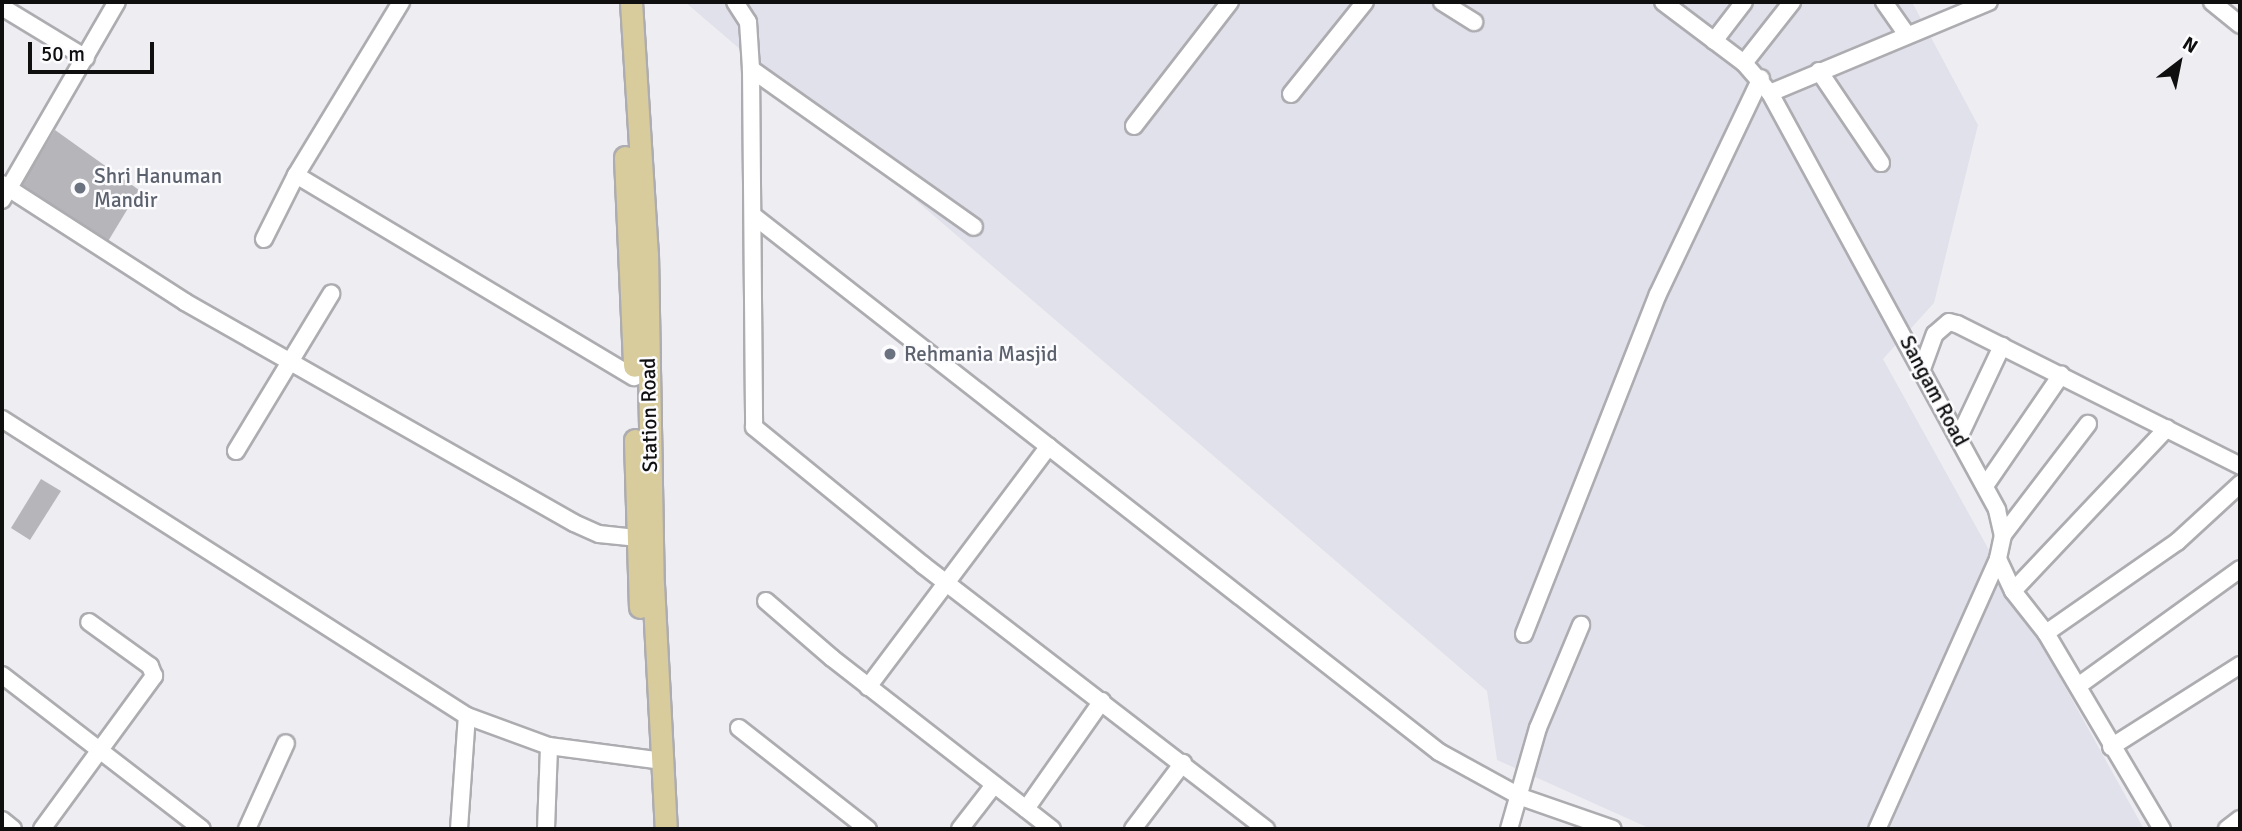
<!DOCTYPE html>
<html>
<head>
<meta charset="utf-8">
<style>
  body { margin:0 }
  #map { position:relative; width:2242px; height:831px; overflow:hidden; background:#eeeef2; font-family:Signika,sans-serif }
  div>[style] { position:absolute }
  .built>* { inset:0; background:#e1e1ec }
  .building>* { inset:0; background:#b6b5b9 }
  .roads { filter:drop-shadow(2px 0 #adacb0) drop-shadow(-2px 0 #adacb0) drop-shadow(0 2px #adacb0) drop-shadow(0 -2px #adacb0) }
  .minor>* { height:16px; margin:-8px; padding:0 8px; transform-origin:8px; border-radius:8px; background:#fff }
  .major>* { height:21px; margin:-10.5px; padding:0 10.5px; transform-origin:10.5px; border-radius:10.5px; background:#d9cc9c }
  .dots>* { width:19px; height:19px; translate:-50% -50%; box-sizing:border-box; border:4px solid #fcfcff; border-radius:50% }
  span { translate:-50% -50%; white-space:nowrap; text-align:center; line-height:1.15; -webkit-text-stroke:5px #fcfcff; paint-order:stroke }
  .worship-label { font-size:21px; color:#5b616d }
  .left { translate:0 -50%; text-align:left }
  .street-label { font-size:21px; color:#0f0f10 }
  .frame { position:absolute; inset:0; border:4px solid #0f0f10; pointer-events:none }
  .north { position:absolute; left:2144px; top:28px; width:70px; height:70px; -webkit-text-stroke:5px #fcfcff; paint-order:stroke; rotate:32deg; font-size:19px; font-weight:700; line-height:28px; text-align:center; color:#0f0f10 }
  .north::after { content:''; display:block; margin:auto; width:24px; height:32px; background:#0f0f10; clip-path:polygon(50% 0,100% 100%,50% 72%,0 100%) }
  .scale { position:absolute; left:28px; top:42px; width:126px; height:32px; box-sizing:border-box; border:4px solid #0f0f10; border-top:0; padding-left:9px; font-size:21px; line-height:24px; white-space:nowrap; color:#0f0f10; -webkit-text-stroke:5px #fcfcff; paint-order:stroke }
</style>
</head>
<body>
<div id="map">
  <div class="built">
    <i style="clip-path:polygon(685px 2px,1912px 2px,1978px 125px,1934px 303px,1883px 359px,2144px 829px,1651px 829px,1497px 760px,1487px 691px)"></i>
  </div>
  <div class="building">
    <i style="clip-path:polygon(55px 130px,139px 190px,107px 243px,21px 186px)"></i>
    <i style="clip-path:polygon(41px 479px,61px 491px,30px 540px,11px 528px)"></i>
  </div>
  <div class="roads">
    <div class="minor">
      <i style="left:735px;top:2px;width:24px;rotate:57deg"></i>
      <i style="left:748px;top:22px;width:47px;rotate:86.3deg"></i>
      <i style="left:751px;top:69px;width:358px;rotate:89.5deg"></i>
      <i style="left:754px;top:427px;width:218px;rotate:39.2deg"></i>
      <i style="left:923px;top:565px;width:433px;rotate:37.6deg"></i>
      <i style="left:1442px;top:2px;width:38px;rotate:32deg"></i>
      <i style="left:1663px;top:2px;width:101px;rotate:37deg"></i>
      <i style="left:1744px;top:63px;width:40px;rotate:49deg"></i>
      <i style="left:1770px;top:93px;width:475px;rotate:61.4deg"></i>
      <i style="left:1997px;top:510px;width:26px;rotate:77deg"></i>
      <i style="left:2003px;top:535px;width:25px;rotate:102deg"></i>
      <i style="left:1998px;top:559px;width:296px;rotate:114.1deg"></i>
      <i style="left:1884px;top:2px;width:39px;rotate:55deg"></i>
      <i style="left:2212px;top:2px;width:36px;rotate:39deg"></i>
      <i style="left:2px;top:7px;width:98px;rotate:31.3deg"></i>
      <i style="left:1714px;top:41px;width:49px;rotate:-52.4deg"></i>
      <i style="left:1744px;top:63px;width:78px;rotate:-51.8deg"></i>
      <i style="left:751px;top:69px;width:273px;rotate:35.3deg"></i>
      <i style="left:1819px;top:71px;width:111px;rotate:56deg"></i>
      <i style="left:1770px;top:93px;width:237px;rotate:-22.6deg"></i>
      <i style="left:1291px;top:94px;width:118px;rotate:-51.2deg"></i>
      <i style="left:1134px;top:126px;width:157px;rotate:-52.3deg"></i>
      <i style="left:296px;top:175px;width:394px;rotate:30.9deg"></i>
      <i style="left:2px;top:184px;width:218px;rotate:32.8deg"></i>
      <i style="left:185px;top:302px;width:447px;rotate:29.6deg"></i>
      <i style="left:574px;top:523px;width:27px;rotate:24deg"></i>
      <i style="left:599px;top:534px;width:37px;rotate:6deg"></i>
      <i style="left:2px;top:200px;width:229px;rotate:-59.9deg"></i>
      <i style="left:755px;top:217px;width:868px;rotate:38.03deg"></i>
      <i style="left:1439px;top:752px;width:94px;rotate:28.8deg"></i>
      <i style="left:1521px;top:797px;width:97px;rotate:19.2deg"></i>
      <i style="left:264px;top:239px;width:72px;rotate:-63.4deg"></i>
      <i style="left:296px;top:175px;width:202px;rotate:-58.7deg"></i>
      <i style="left:1922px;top:369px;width:37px;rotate:-70deg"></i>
      <i style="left:1935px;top:334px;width:18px;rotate:-41deg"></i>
      <i style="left:1949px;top:322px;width:8px;rotate:14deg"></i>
      <i style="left:1957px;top:324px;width:317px;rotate:26.6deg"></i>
      <i style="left:2px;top:419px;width:552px;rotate:32.57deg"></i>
      <i style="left:467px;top:716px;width:87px;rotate:20.1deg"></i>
      <i style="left:549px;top:746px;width:115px;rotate:7.5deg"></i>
      <i style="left:1959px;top:437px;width:101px;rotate:-64.7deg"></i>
      <i style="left:236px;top:451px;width:184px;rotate:-58.8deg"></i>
      <i style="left:1985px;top:486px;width:135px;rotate:-55.6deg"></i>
      <i style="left:2003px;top:535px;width:140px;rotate:-52.6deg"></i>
      <i style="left:1998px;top:559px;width:35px;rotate:65deg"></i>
      <i style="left:2013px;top:591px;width:53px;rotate:51.8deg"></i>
      <i style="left:2046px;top:633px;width:228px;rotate:59.4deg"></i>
      <i style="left:2013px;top:591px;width:224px;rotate:-46.6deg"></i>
      <i style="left:766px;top:601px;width:87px;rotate:40.8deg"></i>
      <i style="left:832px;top:658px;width:279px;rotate:37.9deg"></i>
      <i style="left:2046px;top:633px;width:160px;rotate:-34.8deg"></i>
      <i style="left:2177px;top:542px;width:86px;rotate:-42.6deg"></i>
      <i style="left:1524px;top:634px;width:365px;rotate:-68.5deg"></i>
      <i style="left:1658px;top:294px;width:239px;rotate:-64.5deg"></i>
      <i style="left:2px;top:675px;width:252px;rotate:37.6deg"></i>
      <i style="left:2078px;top:686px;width:200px;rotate:-35.8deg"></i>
      <i style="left:868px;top:687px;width:301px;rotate:-53.1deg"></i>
      <i style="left:739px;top:728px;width:164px;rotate:38.1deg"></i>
      <i style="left:2111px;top:747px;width:153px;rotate:-32.4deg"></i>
      <i style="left:1026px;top:809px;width:132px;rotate:-54.9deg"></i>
      <i style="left:2px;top:820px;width:14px;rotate:39deg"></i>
      <i style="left:42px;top:829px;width:190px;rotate:-53.8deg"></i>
      <i style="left:154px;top:676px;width:11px;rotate:-112deg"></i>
      <i style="left:150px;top:666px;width:75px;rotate:-144.2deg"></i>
      <i style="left:247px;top:829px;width:94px;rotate:-65.6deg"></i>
      <i style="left:459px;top:829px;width:113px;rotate:-86deg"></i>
      <i style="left:546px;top:829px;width:83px;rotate:-87.9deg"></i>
      <i style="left:960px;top:829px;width:56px;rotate:-52.3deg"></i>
      <i style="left:1133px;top:829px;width:83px;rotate:-52.9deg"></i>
      <i style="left:1509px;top:829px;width:105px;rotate:-74deg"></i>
      <i style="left:1538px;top:728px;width:112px;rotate:-67.3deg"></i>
      <i style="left:2227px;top:829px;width:16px;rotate:-38deg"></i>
    </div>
    <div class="major">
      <i style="left:631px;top:2px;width:253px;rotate:86.4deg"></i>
      <i style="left:647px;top:254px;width:330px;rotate:89deg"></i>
      <i style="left:653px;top:584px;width:245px;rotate:87deg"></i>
      <i style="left:625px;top:157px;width:209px;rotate:87.5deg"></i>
      <i style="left:635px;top:440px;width:167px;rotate:88.3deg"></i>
    </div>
  </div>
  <div class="dots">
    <i style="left:80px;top:188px;background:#6b7280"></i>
    <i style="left:890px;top:354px;background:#6b7280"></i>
  </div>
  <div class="worship-label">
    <span class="left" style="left:94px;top:188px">Shri Hanuman<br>Mandir</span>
    <span class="left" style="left:904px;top:354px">Rehmania Masjid</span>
  </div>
  <div class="street-label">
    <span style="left:1934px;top:391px;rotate:62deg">Sangam Road</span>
    <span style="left:649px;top:415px;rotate:-91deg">Station Road</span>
  </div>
  <div class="frame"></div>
  <div class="north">N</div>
  <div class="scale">50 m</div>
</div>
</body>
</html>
